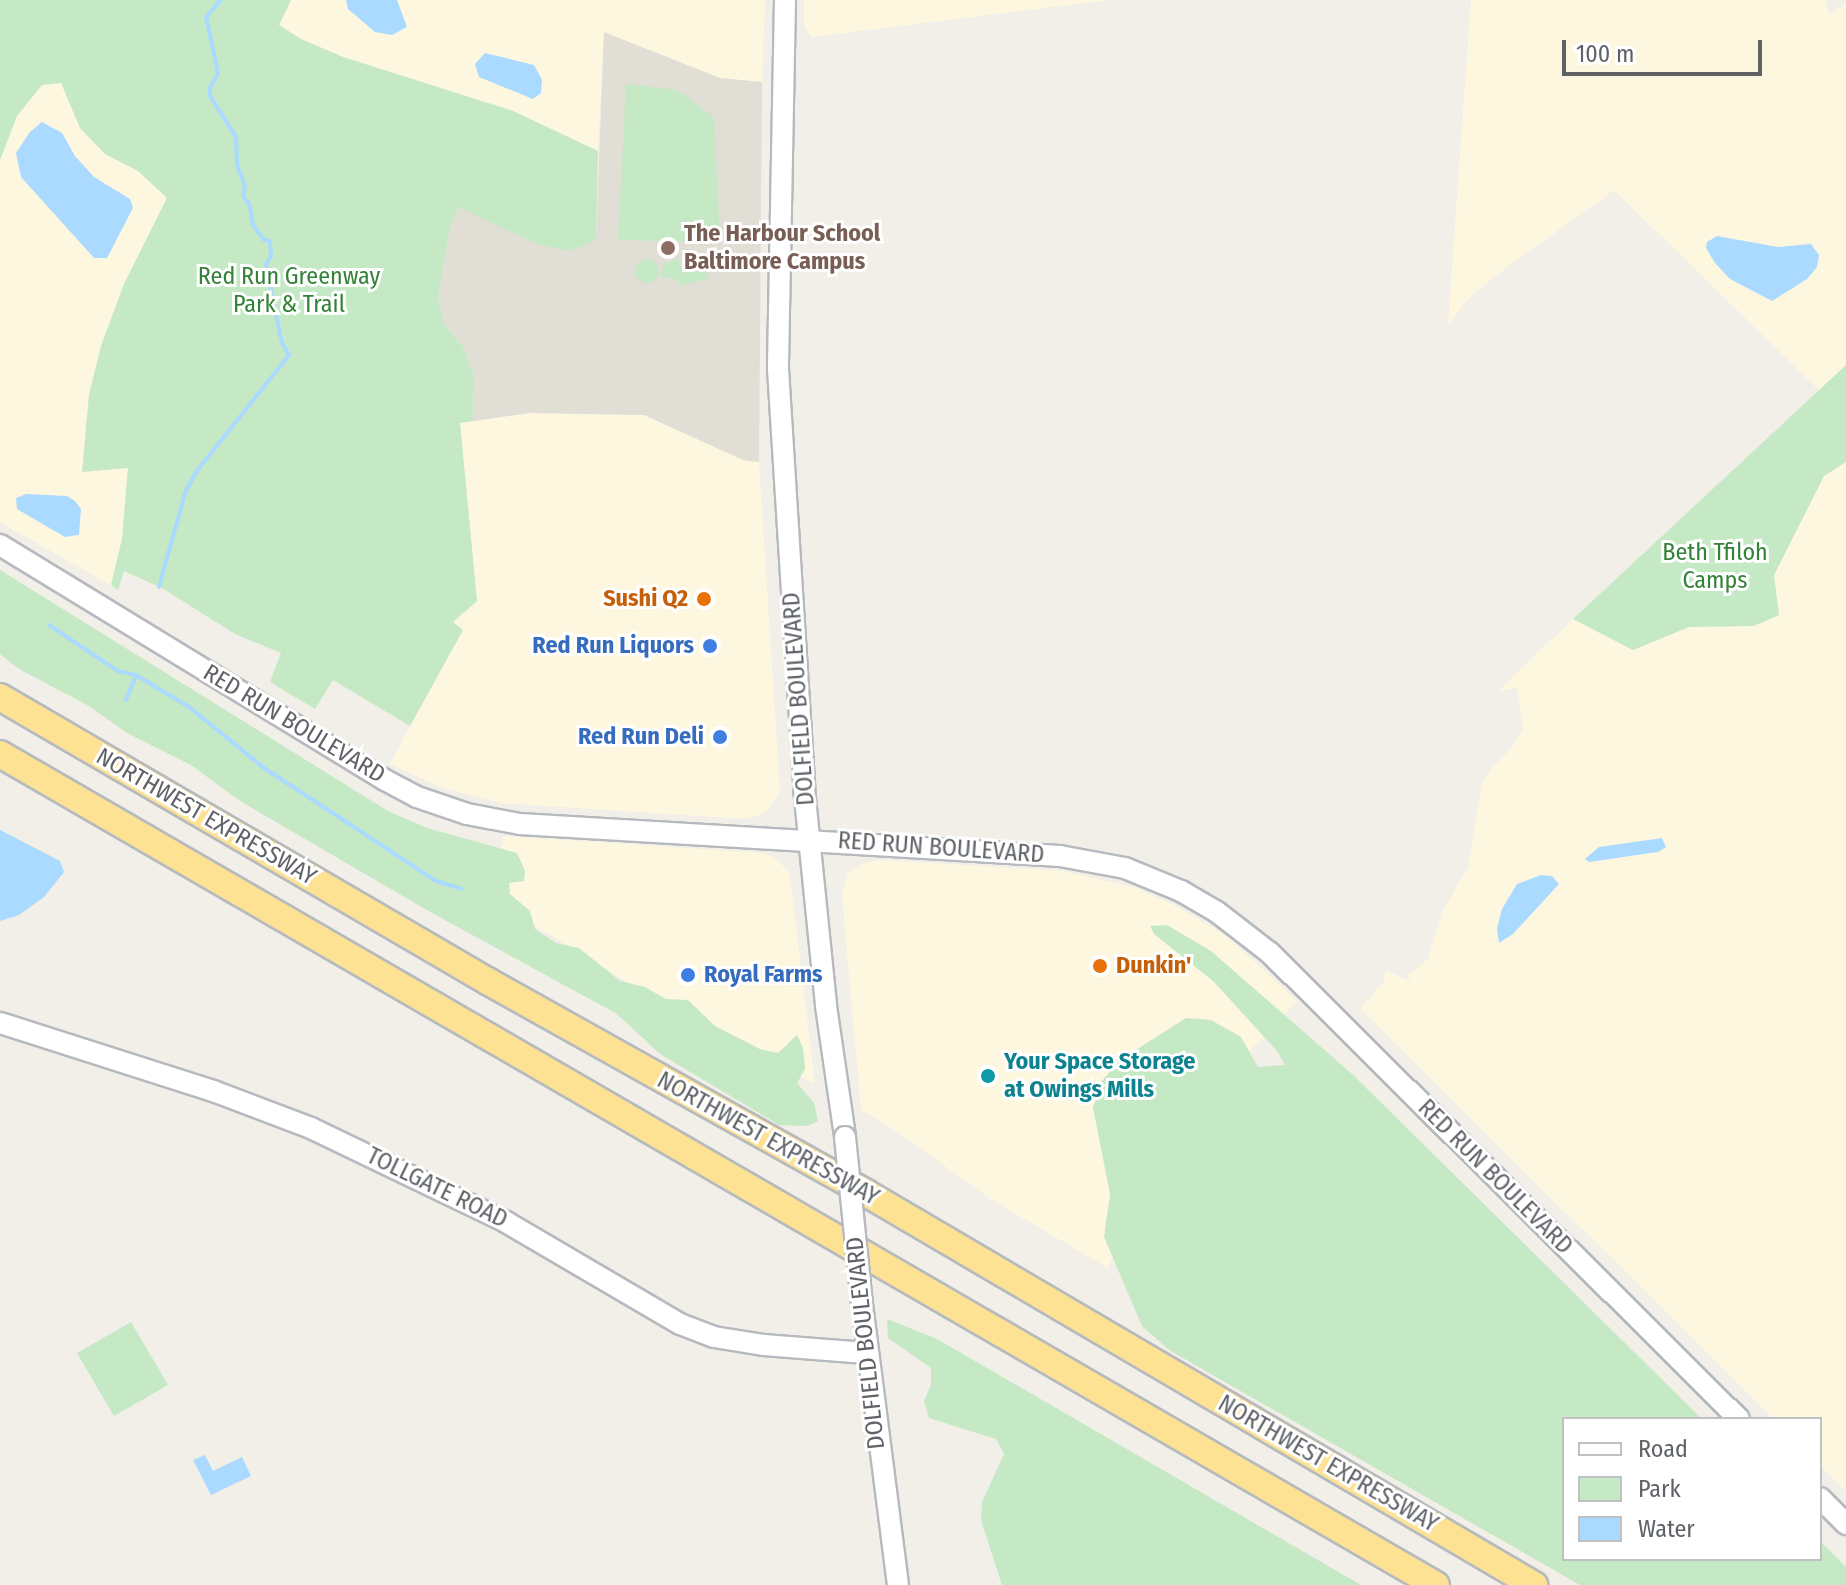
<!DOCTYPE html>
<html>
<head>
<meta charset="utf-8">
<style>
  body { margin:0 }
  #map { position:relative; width:1846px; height:1585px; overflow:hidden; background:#f1efe8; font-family:"Fira Sans Condensed",sans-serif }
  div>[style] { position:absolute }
  .commercial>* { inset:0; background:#fef7e0 }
  .education>* { inset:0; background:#e1ded6 }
  .green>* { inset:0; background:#c5e8c5 }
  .round { border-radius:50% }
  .water>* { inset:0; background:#aadaff }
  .stream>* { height:4px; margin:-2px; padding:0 2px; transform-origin:2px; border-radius:2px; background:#aadaff }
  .roads { filter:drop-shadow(2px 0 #b6babf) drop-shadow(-2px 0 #b6babf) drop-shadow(0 2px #b6babf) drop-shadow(0 -2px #b6babf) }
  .secondary>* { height:20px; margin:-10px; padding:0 10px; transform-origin:10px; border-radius:10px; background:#fff }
  .highway>* { height:26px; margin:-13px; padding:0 13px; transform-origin:13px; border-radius:13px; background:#fde293 }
  .bridges { filter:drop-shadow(2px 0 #b6babf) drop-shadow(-2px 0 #b6babf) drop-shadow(0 2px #b6babf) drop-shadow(0 -2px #b6babf) }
  .secondary-bridge>* { height:20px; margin:-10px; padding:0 10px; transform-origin:10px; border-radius:10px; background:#fff }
  .dots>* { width:22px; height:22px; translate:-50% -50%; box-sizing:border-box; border:4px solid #fff; border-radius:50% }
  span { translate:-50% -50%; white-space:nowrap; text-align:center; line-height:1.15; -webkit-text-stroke:6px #fff; paint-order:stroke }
  .education-label { font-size:24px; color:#785e54; font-weight:700 }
  .left { translate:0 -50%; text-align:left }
  .park-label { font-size:24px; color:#348238 }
  .food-label { font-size:24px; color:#c56008; font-weight:700 }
  .right { translate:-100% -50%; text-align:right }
  .shop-label { font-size:24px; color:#366cbe; font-weight:700 }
  .street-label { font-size:24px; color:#5f6368 }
  .culture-label { font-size:24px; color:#0d838f; font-weight:700 }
  .legend { position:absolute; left:1562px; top:1417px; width:260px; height:144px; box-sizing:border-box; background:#fff; border:2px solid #bfc1c3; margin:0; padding:10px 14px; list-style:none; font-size:24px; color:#5f6368 }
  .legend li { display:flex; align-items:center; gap:16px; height:40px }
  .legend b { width:40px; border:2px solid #bfc1c3 }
  .scale { position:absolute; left:1562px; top:40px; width:200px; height:36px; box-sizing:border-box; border:4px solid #5f6368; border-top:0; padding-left:10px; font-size:24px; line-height:28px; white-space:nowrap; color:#5f6368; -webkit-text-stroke:6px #fff; paint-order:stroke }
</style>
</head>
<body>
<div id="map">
  <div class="commercial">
    <i style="clip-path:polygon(291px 0,765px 0,762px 82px,720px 78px,604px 33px,598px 151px,513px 111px,343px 57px,301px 39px,279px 25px)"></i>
    <i style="clip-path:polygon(804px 0,1109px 0,812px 37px,804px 27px)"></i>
    <i style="clip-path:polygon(1471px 0,1825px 0,1830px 15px,1846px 3px,1846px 365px,1819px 390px,1614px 190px,1495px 276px,1467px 300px,1448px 325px)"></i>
    <i style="clip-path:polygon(61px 82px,80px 128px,105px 154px,138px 171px,167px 197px,124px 284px,101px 346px,89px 394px,128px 468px,122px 539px,111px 585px,0 522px,0 160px,16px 116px,42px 84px)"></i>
    <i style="clip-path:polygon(530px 413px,644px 415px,743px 460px,759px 462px,780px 793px,765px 813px,745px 819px,500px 803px,441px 787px,390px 764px,462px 630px,453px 622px,477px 601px,460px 423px)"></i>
    <i style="clip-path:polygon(1846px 462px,1846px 1491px,1820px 1465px,1820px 1419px,1774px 1419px,1360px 1009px,1383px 983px,1386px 971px,1410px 981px,1408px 975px,1428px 959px,1443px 910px,1468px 867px,1481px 787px,1491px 769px,1514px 745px,1523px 728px,1517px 688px,1498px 691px,1573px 619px,1633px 650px,1689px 627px,1754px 626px,1774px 575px,1824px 476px)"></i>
    <i style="clip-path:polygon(503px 836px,763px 853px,774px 857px,788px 871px,791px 885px,815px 1084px,680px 1014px,494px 901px)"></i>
    <i style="clip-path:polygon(879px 860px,1062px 871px,1133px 887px,1178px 907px,1228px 937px,1297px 1001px,1163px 1143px,1108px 1268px,992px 1200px,892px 1128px,861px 1110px,842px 895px,848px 874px,865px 863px)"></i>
  </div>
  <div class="education">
    <i style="clip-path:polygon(604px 32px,720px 78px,762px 82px,759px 462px,743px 460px,644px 415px,530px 413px,473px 421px,474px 376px,464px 348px,444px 324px,438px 298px,450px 225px,459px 206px,536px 244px,596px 240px)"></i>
  </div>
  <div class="green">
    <i style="clip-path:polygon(0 0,291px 0,279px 25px,301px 39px,343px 57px,513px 111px,598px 151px,596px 240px,570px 251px,536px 244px,459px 207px,450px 226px,438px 298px,444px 324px,464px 348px,474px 376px,473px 421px,460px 423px,477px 601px,453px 622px,463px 630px,410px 726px,333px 680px,315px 709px,270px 682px,281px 653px,235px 634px,162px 588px,124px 571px,118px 590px,111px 585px,122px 539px,128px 468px,82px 472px,89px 394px,101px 346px,124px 284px,167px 198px,138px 171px,105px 154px,80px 128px,61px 83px,42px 85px,17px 116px,0 160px)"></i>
    <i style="clip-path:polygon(626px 84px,677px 90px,714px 117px,720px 242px,618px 240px)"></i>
    <i style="clip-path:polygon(678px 259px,683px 271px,705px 270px,708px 279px,681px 285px,673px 278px,662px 277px,663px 264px)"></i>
    <i class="round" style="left:635px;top:259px;width:24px;height:24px"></i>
    <i style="clip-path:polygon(1846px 365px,1846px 462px,1824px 476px,1774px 575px,1779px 615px,1754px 626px,1689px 627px,1633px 650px,1573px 619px)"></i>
    <i style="clip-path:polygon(0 570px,388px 811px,427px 828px,517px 853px,525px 871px,524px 881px,509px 883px,510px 894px,530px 911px,535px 929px,556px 943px,579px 948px,620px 981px,645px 987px,666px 999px,688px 1000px,715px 1026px,760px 1049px,778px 1053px,797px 1035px,803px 1048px,805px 1069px,797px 1083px,814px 1103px,818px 1121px,808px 1126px,779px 1125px,660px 1054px,617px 1014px,432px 913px,240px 801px,191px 765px,127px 733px,89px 706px,19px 669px,0 654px)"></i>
    <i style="clip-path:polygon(1167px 925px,1211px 951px,1352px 1074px,1702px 1419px,1564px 1419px,1564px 1559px,1820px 1559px,1820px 1541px,1846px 1567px,1846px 1585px,1580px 1585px,1169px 1350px,1142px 1326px,1104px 1237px,1110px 1194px,1093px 1108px,1101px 1082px,1120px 1060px,1186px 1018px,1211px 1020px,1241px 1037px,1258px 1067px,1285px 1065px,1277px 1051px,1213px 981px,1154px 934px,1150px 926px)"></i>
    <i style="clip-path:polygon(887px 1319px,937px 1339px,1361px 1585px,1002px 1585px,981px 1520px,982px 1502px,1004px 1454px,996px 1439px,929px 1418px,924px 1401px,931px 1385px,931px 1368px,888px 1338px)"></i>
    <i style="clip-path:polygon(131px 1322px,168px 1385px,114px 1416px,77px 1353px)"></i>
  </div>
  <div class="water">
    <i style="clip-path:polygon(346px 0,397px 0,407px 27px,392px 35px,375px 32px,348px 9px)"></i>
    <i style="clip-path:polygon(485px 53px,534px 65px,542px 80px,541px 93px,533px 99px,479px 77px,475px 64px)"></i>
    <i style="clip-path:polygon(42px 122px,62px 133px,75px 156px,94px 177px,130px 199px,133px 208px,107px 258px,94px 258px,21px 177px,16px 153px,30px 132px)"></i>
    <i style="clip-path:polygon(1717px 236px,1778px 247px,1811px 244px,1819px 255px,1817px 267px,1807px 279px,1772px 301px,1730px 279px,1715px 263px,1706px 248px,1707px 242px)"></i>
    <i style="clip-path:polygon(26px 494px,67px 496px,75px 501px,81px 509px,79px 535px,65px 537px,17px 509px,16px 498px)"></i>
    <i style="clip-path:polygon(0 830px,60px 861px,64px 872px,44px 897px,19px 915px,0 921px)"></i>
    <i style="clip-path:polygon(1662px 838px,1666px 847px,1658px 852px,1589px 862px,1585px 859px,1599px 847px)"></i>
    <i style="clip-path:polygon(1541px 875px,1552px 876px,1559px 884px,1513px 934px,1499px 943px,1497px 929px,1502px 909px,1517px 884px)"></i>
    <i style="clip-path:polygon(205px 1455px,213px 1471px,242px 1457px,251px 1476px,211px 1495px,193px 1460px)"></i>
  </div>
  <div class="stream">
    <i style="left:159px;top:587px;width:98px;rotate:-74.5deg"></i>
    <i style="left:185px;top:493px;width:24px;rotate:-62deg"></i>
    <i style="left:196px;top:472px;width:149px;rotate:-51.5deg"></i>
    <i style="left:289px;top:355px;width:14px;rotate:-120deg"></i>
    <i style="left:282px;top:343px;width:63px;rotate:-101.8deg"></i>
    <i style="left:269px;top:281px;width:17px;rotate:-100deg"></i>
    <i style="left:266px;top:264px;width:9px;rotate:-58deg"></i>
    <i style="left:271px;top:256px;width:15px;rotate:-94deg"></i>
    <i style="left:270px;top:241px;width:6px;rotate:-171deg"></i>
    <i style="left:264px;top:240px;width:19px;rotate:-126deg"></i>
    <i style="left:253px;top:225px;width:20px;rotate:-99deg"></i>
    <i style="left:250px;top:205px;width:11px;rotate:-128deg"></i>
    <i style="left:243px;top:196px;width:10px;rotate:-79deg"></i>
    <i style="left:245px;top:186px;width:22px;rotate:-111deg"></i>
    <i style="left:237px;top:165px;width:28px;rotate:-92deg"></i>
    <i style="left:236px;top:137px;width:49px;rotate:-122.4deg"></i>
    <i style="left:210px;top:96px;width:8px;rotate:-90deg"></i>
    <i style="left:210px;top:88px;width:17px;rotate:-62deg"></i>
    <i style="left:218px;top:73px;width:57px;rotate:-102.1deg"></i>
    <i style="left:206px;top:17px;width:23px;rotate:-49deg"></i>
    <i style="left:49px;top:625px;width:83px;rotate:33.7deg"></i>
    <i style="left:118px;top:671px;width:18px;rotate:13deg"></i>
    <i style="left:136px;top:675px;width:62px;rotate:31.1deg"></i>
    <i style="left:189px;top:707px;width:97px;rotate:39.1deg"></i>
    <i style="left:264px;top:768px;width:206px;rotate:33.3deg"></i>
    <i style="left:436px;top:881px;width:27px;rotate:17deg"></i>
    <i style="left:126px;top:700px;width:27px;rotate:-68deg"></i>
  </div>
  <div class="roads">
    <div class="secondary">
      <i style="left:785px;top:0;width:369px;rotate:91.1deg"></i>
      <i style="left:778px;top:369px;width:420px;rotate:86.4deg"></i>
      <i style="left:804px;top:788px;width:219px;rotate:84.2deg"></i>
      <i style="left:826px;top:1006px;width:132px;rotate:81.7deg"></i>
      <i style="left:0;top:545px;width:451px;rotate:31.4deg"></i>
      <i style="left:385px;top:780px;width:36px;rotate:28deg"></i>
      <i style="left:417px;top:797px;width:53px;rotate:18.8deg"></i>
      <i style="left:467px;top:814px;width:54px;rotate:10.7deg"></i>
      <i style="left:520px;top:824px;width:541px;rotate:3.39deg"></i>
      <i style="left:1060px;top:856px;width:66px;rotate:10.5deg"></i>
      <i style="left:1125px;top:868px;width:61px;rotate:22.3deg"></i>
      <i style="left:1181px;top:891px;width:42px;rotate:30.3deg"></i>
      <i style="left:1217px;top:912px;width:67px;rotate:37.7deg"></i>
      <i style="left:1270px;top:953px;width:661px;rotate:44.82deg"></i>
      <i style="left:0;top:1023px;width:224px;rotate:17.7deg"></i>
      <i style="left:213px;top:1091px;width:105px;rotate:20.7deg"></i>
      <i style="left:311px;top:1128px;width:216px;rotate:25.7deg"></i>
      <i style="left:506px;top:1222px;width:202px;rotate:30.4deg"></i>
      <i style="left:680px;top:1324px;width:36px;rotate:21deg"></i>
      <i style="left:714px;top:1337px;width:51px;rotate:9.1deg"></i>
      <i style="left:764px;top:1345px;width:102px;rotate:4.5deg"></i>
      <i style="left:862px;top:1304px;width:283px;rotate:82.7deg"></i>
      <i style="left:1820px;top:1498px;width:37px;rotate:45deg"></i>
    </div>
    <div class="highway">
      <i style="left:0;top:697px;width:566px;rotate:30.23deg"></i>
      <i style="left:489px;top:982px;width:432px;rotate:29.2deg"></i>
      <i style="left:866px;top:1193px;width:775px;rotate:30.41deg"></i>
      <i style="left:0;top:754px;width:1659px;rotate:30.06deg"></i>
    </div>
  </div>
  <div class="bridges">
    <div class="secondary-bridge">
      <i style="left:845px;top:1137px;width:168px;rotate:84.2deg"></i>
    </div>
  </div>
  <div class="dots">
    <i style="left:668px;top:248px;background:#8d6e63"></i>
    <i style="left:704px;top:599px;background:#e8710a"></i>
    <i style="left:710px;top:646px;background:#3f7fe0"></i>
    <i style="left:720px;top:737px;background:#3f7fe0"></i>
    <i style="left:1100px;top:966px;background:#e8710a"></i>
    <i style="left:688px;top:975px;background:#3f7fe0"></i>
    <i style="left:988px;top:1076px;background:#0f9aa8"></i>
  </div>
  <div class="education-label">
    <span class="left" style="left:684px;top:248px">The Harbour School<br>Baltimore Campus</span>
  </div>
  <div class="park-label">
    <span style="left:289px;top:291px">Red Run Greenway<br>Park &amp; Trail</span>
    <span style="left:1715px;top:567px">Beth Tfiloh<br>Camps</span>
  </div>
  <div class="food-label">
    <span class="right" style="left:688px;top:599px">Sushi Q2</span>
    <span class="left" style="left:1116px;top:966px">Dunkin'</span>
  </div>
  <div class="shop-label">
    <span class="right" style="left:694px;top:646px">Red Run Liquors</span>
    <span class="right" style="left:704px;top:737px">Red Run Deli</span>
    <span class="left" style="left:704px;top:975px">Royal Farms</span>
  </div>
  <div class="street-label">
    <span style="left:799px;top:699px;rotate:-94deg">DOLFIELD BOULEVARD</span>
    <span style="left:294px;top:724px;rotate:31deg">RED RUN BOULEVARD</span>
    <span style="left:206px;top:817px;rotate:30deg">NORTHWEST EXPRESSWAY</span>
    <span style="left:941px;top:848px;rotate:4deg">RED RUN BOULEVARD</span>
    <span style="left:768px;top:1139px;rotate:29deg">NORTHWEST EXPRESSWAY</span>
    <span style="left:1495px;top:1177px;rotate:45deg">RED RUN BOULEVARD</span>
    <span style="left:437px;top:1188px;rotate:26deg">TOLLGATE ROAD</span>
    <span style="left:866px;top:1343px;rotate:-96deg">DOLFIELD BOULEVARD</span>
    <span style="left:1328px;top:1464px;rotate:30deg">NORTHWEST EXPRESSWAY</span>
  </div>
  <div class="culture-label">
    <span class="left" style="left:1004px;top:1076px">Your Space Storage<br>at Owings Mills</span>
  </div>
  <ul class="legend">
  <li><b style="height:10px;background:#fff"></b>Road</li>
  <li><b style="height:22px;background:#c5e8c5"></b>Park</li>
  <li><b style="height:22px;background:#aadaff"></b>Water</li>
  </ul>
  <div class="scale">100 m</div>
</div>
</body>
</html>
